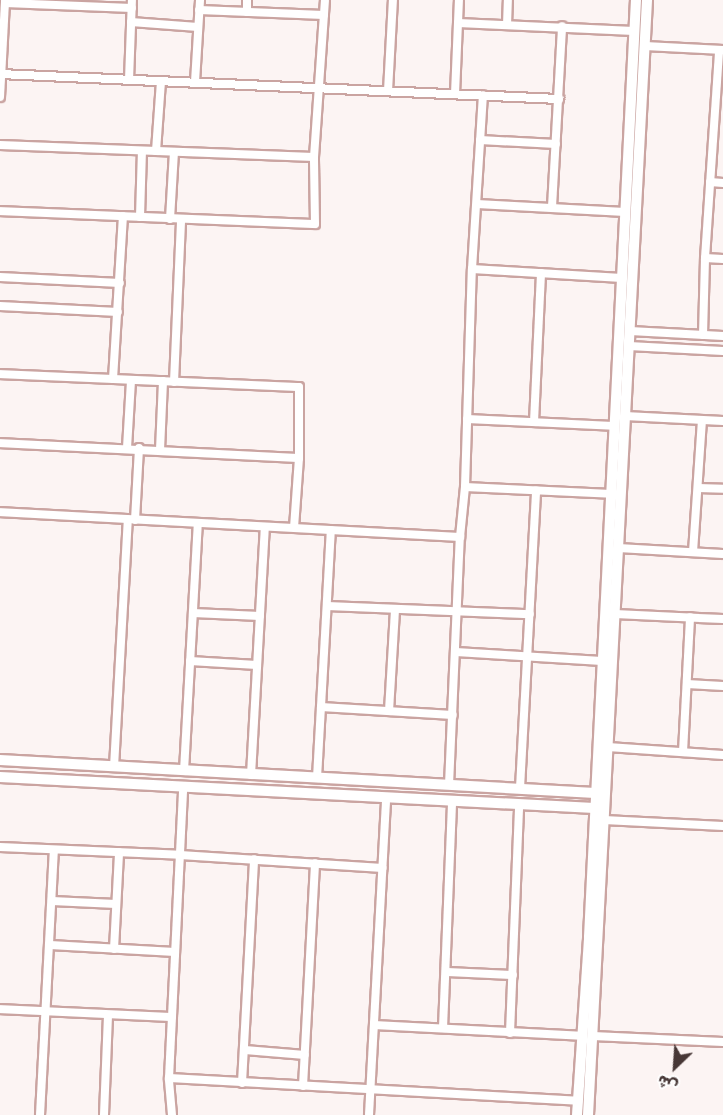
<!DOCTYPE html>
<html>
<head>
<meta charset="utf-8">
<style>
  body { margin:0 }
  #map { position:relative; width:723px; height:1115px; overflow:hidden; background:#fcf4f3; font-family:Rubik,Cairo,sans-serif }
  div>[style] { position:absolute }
  .roads { filter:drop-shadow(2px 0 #caa4a1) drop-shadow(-2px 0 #caa4a1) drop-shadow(0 2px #caa4a1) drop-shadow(0 -2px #caa4a1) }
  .street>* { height:8px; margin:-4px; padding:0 4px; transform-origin:4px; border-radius:4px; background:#fff }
  .secondary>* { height:10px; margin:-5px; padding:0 5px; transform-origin:5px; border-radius:5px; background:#fff }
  span { translate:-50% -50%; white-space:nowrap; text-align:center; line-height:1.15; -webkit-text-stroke:4.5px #fff; paint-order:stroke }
  .north { position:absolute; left:645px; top:1037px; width:60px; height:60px; -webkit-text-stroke:4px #fff; paint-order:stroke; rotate:205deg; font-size:16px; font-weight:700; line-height:24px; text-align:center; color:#473736 }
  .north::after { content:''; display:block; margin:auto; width:21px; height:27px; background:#473736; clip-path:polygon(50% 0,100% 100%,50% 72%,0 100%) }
</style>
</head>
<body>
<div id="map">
  <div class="roads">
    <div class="street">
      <i style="left:5px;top:3px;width:127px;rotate:2.3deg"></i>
      <i style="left:199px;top:10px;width:125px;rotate:2.3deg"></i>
      <i style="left:247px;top:12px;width:12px;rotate:-90deg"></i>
      <i style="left:131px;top:22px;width:67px;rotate:4.3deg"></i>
      <i style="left:458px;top:23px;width:176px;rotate:2.6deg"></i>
      <i style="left:507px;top:25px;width:25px;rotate:-88deg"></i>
      <i style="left:645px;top:46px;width:78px;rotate:2.9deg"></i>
      <i style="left:0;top:74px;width:560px;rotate:2.56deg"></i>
      <i style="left:129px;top:80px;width:80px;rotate:-87.9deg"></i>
      <i style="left:195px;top:82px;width:82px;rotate:-86.5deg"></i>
      <i style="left:388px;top:91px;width:91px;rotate:-86.9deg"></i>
      <i style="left:455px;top:94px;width:94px;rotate:-87.6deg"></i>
      <i style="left:0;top:97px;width:97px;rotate:-87deg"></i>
      <i style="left:480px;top:140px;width:76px;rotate:3deg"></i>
      <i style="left:0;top:145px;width:314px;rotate:2.2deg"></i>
      <i style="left:156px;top:151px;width:69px;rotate:-85.9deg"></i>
      <i style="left:710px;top:182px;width:13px;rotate:4deg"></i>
      <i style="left:477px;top:204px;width:148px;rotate:3.1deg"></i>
      <i style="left:552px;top:207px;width:181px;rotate:-86.8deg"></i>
      <i style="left:0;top:211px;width:315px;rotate:2.4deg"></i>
      <i style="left:315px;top:224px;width:67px;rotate:-90.9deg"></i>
      <i style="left:314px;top:157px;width:157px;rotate:-86deg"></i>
      <i style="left:140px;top:217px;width:66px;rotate:-88.3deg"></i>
      <i style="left:170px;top:219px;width:67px;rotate:-86.6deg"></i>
      <i style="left:705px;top:258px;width:18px;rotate:3deg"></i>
      <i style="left:472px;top:269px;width:150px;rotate:3.4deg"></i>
      <i style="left:0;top:277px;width:120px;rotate:2.9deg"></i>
      <i style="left:0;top:306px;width:118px;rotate:2.9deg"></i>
      <i style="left:630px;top:331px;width:93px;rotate:3.1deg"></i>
      <i style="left:703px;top:335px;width:77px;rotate:-88.5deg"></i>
      <i style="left:705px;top:258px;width:208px;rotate:-86.1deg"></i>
      <i style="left:629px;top:346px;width:94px;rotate:3deg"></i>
      <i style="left:0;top:374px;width:299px;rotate:2.5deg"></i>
      <i style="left:299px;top:387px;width:71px;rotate:90deg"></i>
      <i style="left:299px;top:458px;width:69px;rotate:94.1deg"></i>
      <i style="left:113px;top:379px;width:163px;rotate:-86.5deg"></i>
      <i style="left:174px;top:382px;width:163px;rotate:-87.5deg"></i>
      <i style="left:625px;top:416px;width:98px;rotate:2.9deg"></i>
      <i style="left:467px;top:419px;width:146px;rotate:2.7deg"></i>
      <i style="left:534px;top:422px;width:149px;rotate:-87.3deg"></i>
      <i style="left:0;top:443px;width:299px;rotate:2.9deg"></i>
      <i style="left:127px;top:448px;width:68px;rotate:-86.6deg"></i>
      <i style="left:160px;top:450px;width:69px;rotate:-87.5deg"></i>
      <i style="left:465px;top:487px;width:146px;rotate:2.7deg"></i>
      <i style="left:698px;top:488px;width:25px;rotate:2deg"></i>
      <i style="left:0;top:512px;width:461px;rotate:3.1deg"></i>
      <i style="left:135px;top:520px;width:72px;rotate:-86.8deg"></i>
      <i style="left:618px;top:548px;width:105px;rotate:3.3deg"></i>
      <i style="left:693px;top:552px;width:132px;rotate:-86.1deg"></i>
      <i style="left:327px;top:606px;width:203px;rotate:2.3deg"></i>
      <i style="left:193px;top:613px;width:67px;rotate:2.6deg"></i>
      <i style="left:615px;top:614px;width:108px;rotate:2.7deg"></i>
      <i style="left:456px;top:652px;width:146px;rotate:3.5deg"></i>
      <i style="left:190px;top:661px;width:67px;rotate:3.4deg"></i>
      <i style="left:687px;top:684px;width:36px;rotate:3deg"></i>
      <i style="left:321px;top:707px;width:132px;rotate:3.5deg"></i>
      <i style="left:389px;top:711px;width:102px;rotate:-86.6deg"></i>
      <i style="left:608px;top:747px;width:115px;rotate:4deg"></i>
      <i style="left:683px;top:752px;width:135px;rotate:-87deg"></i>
      <i style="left:114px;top:767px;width:248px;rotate:-86.8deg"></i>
      <i style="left:184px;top:771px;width:248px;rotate:-86.8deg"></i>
      <i style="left:251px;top:775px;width:248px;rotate:-86.8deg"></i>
      <i style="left:317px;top:778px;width:248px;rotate:-86.8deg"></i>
      <i style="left:449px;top:785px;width:248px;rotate:-87.5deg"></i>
      <i style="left:460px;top:537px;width:50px;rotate:-84.3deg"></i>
      <i style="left:465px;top:487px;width:218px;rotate:-88.2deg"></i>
      <i style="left:472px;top:269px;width:174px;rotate:-86.4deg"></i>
      <i style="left:520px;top:788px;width:298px;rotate:-86.9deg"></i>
      <i style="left:604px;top:820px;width:119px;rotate:2.9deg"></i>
      <i style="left:0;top:847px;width:180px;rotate:2.5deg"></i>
      <i style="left:180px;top:855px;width:203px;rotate:3.7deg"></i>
      <i style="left:52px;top:901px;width:64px;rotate:2.7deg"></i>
      <i style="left:50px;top:945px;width:125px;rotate:3.2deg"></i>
      <i style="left:114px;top:949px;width:97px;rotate:-87deg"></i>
      <i style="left:446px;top:972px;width:67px;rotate:2.6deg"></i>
      <i style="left:0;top:1009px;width:172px;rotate:2.7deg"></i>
      <i style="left:374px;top:1025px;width:207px;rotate:3deg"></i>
      <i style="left:443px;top:1028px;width:227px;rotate:-87.7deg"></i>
      <i style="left:510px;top:1033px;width:229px;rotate:-87.7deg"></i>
      <i style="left:593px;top:1036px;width:130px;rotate:2.6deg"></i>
      <i style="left:245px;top:1050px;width:60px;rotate:4.8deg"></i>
      <i style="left:169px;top:1078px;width:410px;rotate:3.2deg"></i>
      <i style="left:242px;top:1083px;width:224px;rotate:-86.9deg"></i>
      <i style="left:303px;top:1086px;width:223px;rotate:-86.9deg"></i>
      <i style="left:40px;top:1115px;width:264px;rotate:-87deg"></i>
      <i style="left:104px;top:1115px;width:99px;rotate:-87.7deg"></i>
      <i style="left:172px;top:1115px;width:37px;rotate:-95deg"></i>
      <i style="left:169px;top:1078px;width:291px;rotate:-87.2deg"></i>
      <i style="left:369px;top:1115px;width:318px;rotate:-86.9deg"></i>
    </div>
    <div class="secondary">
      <i style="left:0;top:760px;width:596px;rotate:3.17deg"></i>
      <i style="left:0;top:777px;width:595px;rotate:2.99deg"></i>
      <i style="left:577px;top:1115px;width:178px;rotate:-86.1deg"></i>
      <i style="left:589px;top:937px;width:938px;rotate:-87.13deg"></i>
      <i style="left:588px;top:1115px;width:1117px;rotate:-86.97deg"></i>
    </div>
  </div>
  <div class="north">ش</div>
</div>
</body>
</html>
